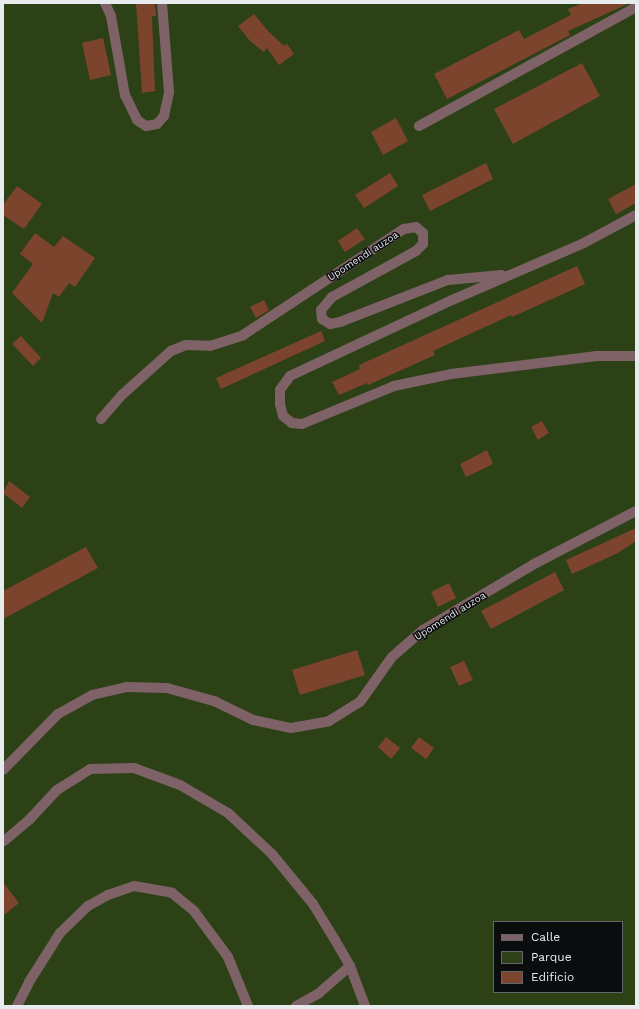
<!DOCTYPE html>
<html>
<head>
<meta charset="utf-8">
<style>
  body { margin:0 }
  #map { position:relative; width:639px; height:1009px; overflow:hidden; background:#1e2227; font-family:"Work Sans",sans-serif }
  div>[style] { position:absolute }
  .green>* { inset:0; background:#2d4116 }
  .building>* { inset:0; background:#7c442c }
  .minor>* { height:10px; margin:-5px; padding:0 5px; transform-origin:5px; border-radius:5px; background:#7f6268 }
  span { translate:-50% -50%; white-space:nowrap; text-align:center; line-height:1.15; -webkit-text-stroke:3px #0a0c0e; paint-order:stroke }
  .street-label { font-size:10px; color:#e8ebee }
  .frame { position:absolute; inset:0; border:4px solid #e8ebee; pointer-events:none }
  .legend { position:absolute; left:493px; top:921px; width:130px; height:72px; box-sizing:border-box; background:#0a0c0e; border:1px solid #636568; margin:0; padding:5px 7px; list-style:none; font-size:12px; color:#e8ebee }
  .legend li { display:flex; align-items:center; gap:8px; height:20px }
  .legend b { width:20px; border:1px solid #636568 }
</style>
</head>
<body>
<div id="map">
  <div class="green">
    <i style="clip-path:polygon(evenodd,3px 3px,636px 3px,636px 1006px,3px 1006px,3px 3px,494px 922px,622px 922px,622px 992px,494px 992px,494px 922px)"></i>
  </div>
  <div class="building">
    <i style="clip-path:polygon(136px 3px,155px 3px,156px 16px,152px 16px,155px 91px,142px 93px)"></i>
    <i style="clip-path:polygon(583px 3px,630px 3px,568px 31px,570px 35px,447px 99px,434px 74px,519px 30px,524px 39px,571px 15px,568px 9px)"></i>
    <i style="clip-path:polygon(254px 14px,268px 31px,284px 46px,287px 44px,294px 54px,279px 65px,267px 48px,264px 52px,250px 41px,238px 26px)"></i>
    <i style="clip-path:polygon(103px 38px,111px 75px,90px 80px,82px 43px)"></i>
    <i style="clip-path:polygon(582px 63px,600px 96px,513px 144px,494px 109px)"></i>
    <i style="clip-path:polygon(396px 118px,408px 141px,383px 155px,371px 132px)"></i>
    <i style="clip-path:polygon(486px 163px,493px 179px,430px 211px,422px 195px)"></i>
    <i style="clip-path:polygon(390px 173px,398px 186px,364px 208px,355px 195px)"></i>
    <i style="clip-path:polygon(636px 184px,636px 203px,616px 214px,608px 199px)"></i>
    <i style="clip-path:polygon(17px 186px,42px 204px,24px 229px,3px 215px,3px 205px)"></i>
    <i style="clip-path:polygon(357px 228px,365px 239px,345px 252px,338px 241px)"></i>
    <i style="clip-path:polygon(35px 233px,54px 247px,63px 236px,95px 258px,75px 287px,69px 283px,59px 297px,53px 293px,42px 323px,12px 293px,33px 264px,20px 254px)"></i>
    <i style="clip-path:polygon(577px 266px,585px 284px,512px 317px,511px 315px,433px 351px,435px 355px,368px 385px,367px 383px,339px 395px,332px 382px,360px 369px,359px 365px)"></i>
    <i style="clip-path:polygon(264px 300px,269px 310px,256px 318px,250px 307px)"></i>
    <i style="clip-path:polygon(321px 331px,325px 341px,221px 389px,216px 378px)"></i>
    <i style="clip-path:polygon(21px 336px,41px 358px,33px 366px,12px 344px)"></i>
    <i style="clip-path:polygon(542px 421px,549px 433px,538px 440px,531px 427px)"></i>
    <i style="clip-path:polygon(487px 450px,493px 464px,466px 477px,460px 464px)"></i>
    <i style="clip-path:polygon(9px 481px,30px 497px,22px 508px,3px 493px)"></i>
    <i style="clip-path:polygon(636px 528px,636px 541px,618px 553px,572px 574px,566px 560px)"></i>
    <i style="clip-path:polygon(86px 547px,98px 568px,3px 619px,3px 591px)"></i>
    <i style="clip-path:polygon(555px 572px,564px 590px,491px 629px,481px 611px)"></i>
    <i style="clip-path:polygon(449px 583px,456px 598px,438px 607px,431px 592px)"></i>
    <i style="clip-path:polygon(357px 650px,365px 675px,300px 695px,292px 670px)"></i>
    <i style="clip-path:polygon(464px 661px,473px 680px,459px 686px,450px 667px)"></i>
    <i style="clip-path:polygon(386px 737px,400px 748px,391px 759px,378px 747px)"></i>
    <i style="clip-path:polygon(419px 737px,434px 748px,426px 759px,411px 748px)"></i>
    <i style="clip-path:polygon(3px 882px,19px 903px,3px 916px)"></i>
  </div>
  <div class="minor">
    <i style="left:105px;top:3px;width:14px;rotate:65deg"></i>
    <i style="left:111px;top:16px;width:80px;rotate:80deg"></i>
    <i style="left:125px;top:95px;width:28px;rotate:64deg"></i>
    <i style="left:137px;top:120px;width:11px;rotate:34deg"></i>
    <i style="left:146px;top:126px;width:11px;rotate:-10deg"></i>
    <i style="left:157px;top:124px;width:11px;rotate:-49deg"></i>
    <i style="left:164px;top:116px;width:25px;rotate:-78deg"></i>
    <i style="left:169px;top:92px;width:89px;rotate:-94.5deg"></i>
    <i style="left:419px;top:126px;width:247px;rotate:-28.7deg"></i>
    <i style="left:636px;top:215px;width:59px;rotate:151.7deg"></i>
    <i style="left:584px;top:243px;width:144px;rotate:156.6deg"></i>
    <i style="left:452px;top:300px;width:179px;rotate:154.9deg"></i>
    <i style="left:290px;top:376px;width:17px;rotate:126deg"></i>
    <i style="left:280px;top:390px;width:14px;rotate:90deg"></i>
    <i style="left:280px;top:404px;width:12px;rotate:76deg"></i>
    <i style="left:283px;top:416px;width:11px;rotate:38deg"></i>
    <i style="left:292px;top:423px;width:10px;rotate:6deg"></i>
    <i style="left:302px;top:424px;width:100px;rotate:-22.4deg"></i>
    <i style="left:394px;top:386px;width:58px;rotate:-11.9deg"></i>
    <i style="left:451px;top:374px;width:147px;rotate:-7deg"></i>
    <i style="left:597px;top:356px;width:39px"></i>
    <i style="left:101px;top:419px;width:33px;rotate:-49deg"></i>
    <i style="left:123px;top:394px;width:64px;rotate:-41.9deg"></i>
    <i style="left:171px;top:351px;width:16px;rotate:-22deg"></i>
    <i style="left:186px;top:345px;width:24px;rotate:2deg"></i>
    <i style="left:210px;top:346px;width:35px;rotate:-18deg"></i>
    <i style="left:243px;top:335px;width:193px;rotate:-33.4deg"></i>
    <i style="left:404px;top:229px;width:12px;rotate:-9deg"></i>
    <i style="left:416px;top:227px;width:9px;rotate:41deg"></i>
    <i style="left:423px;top:233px;width:11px;rotate:90deg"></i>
    <i style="left:423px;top:244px;width:10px;rotate:135deg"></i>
    <i style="left:416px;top:251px;width:96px;rotate:151.3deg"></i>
    <i style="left:332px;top:297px;width:17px;rotate:130deg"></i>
    <i style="left:321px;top:310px;width:9px;rotate:84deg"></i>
    <i style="left:322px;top:319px;width:9px;rotate:32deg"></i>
    <i style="left:330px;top:324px;width:10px;rotate:-11deg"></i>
    <i style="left:340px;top:322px;width:116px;rotate:-21.3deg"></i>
    <i style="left:448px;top:280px;width:54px;rotate:-5.3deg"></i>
    <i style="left:3px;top:770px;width:78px;rotate:-45.5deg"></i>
    <i style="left:58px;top:714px;width:39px;rotate:-29deg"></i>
    <i style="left:92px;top:695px;width:35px;rotate:-13deg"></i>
    <i style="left:126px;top:687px;width:41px;rotate:1.4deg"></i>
    <i style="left:167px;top:688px;width:49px;rotate:15.5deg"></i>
    <i style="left:214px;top:701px;width:43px;rotate:26deg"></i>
    <i style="left:253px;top:720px;width:39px;rotate:12deg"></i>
    <i style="left:291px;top:728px;width:39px;rotate:-10deg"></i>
    <i style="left:329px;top:721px;width:36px;rotate:-32deg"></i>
    <i style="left:360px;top:702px;width:55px;rotate:-54.6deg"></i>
    <i style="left:392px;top:657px;width:41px;rotate:-41.1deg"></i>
    <i style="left:423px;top:630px;width:131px;rotate:-30.7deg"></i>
    <i style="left:536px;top:563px;width:113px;rotate:-27.5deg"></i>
    <i style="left:4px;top:841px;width:33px;rotate:-40deg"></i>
    <i style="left:29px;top:820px;width:41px;rotate:-47deg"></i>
    <i style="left:57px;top:790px;width:39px;rotate:-32deg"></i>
    <i style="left:90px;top:769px;width:44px;rotate:-1.3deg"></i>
    <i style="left:134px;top:768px;width:49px;rotate:20.3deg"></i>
    <i style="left:180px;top:785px;width:56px;rotate:30.3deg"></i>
    <i style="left:228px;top:813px;width:60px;rotate:43deg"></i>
    <i style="left:272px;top:854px;width:65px;rotate:50.6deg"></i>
    <i style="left:313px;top:904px;width:42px;rotate:58.6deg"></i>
    <i style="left:335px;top:940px;width:30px;rotate:60deg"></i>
    <i style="left:350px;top:966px;width:43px;rotate:69.4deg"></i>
    <i style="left:17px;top:1006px;width:27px;rotate:-63deg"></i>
    <i style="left:29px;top:982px;width:58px;rotate:-57.7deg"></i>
    <i style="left:60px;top:933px;width:39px;rotate:-44deg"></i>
    <i style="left:88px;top:906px;width:23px;rotate:-29deg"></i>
    <i style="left:108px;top:895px;width:28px;rotate:-19deg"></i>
    <i style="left:134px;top:886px;width:39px;rotate:10deg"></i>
    <i style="left:172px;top:893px;width:28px;rotate:39deg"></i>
    <i style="left:194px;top:911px;width:57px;rotate:53.5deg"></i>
    <i style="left:228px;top:957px;width:53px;rotate:67.8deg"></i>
    <i style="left:296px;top:1006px;width:26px;rotate:-29deg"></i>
    <i style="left:319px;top:993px;width:41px;rotate:-41.1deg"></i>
  </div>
  <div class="street-label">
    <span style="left:363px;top:256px;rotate:-33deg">Upomendi auzoa</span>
    <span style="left:450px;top:616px;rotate:-32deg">Upomendi auzoa</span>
  </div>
  <div class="frame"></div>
  <ul class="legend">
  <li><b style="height:5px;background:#7f6268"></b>Calle</li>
  <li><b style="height:11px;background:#2d4116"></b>Parque</li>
  <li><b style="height:11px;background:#7c442c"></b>Edificio</li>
  </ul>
</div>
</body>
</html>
